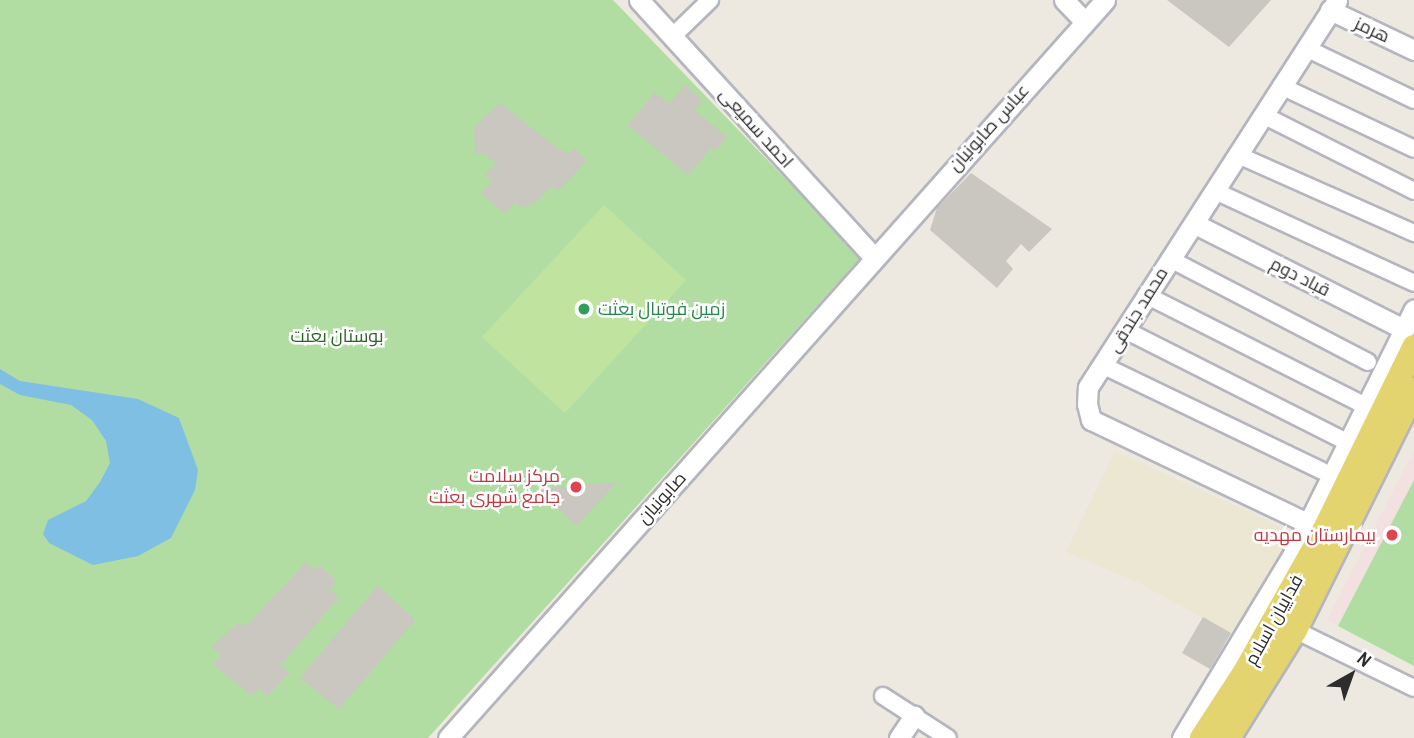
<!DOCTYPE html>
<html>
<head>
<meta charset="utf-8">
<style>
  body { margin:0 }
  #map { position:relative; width:1414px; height:738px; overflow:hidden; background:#ede9e1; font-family:"Archivo Narrow",Cairo,sans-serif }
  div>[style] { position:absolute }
  .education>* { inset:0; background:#ece7d3 }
  .medical>* { inset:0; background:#f2e1e0 }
  .green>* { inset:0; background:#b1dda3 }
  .pitch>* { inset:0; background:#c0e4a0 }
  .water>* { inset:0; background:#7fbfe4 }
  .building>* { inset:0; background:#c9c7bf }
  .roads { filter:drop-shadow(2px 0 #b4b5bf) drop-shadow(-2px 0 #b4b5bf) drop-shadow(0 2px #b4b5bf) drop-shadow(0 -2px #b4b5bf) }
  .minor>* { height:16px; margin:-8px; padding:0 8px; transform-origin:8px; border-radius:8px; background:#fff }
  .tertiary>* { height:19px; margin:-9.5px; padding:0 9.5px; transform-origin:9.5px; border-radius:9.5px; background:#fff }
  .primary>* { height:24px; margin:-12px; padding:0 12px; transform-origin:12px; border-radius:12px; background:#e4d46f }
  .dots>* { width:19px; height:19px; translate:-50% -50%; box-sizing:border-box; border:4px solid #fff; border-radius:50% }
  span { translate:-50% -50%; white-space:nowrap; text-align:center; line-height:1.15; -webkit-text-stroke:5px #fff; paint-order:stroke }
  .street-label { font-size:18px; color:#2d2d2d }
  .leisure-label { font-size:18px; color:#27864d }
  .left { translate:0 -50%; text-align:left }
  .park-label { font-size:18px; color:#2a6423 }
  .health-label { font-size:18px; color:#be3a42 }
  .right { translate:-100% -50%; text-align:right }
  .north { position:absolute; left:1316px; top:640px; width:70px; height:70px; -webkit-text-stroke:5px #fff; paint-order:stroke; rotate:40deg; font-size:19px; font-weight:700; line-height:28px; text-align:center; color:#2d2d2d }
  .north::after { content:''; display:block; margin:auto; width:24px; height:32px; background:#2d2d2d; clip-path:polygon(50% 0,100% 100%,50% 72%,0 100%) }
</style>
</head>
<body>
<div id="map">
  <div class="education">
    <i style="clip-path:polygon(1115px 451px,1291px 531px,1273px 573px,1231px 633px,1137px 582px,1066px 552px)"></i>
  </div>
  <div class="medical">
    <i style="clip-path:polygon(1414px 450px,1414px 665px,1327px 620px)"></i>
  </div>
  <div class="green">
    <i style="clip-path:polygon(0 0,613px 0,861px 257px,428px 738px,0 738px)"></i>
    <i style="clip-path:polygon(1414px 480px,1414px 666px,1338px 626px)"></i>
  </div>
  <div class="pitch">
    <i style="clip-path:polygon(604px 205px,686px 280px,565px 413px,482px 337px)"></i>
  </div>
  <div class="water">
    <i style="clip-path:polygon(0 369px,20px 381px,138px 399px,179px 418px,198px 470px,195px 490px,171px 538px,138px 556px,93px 565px,49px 543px,43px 534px,48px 520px,86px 501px,100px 482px,110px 463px,106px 441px,92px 420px,71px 405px,20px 395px,0 384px)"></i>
  </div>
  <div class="building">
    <i style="clip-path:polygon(1167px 0,1271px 0,1229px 47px)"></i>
    <i style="clip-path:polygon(685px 85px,703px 101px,695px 110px,727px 137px,715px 151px,711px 148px,688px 175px,628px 125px,655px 92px,669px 104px)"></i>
    <i style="clip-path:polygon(500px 103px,556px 147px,569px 154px,574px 148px,587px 160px,558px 191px,552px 186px,537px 201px,522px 208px,515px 202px,505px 214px,481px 193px,492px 181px,485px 175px,496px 163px,485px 154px,476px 154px,473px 128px)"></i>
    <i style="clip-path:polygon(971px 173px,1052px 229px,1029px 252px,1021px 244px,1006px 261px,1013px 269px,997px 288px,930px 230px,937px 208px)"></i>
    <i style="clip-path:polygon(617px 482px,576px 526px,539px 489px)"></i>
    <i style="clip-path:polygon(306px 562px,313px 569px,320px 565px,336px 582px,329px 589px,339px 597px,281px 665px,289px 673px,268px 696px,260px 688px,252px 696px,213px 664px,221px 656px,211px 647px,238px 623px,246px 626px)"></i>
    <i style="clip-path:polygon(378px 585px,415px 620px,339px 709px,300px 678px)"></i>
    <i style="clip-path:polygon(1203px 617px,1231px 633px,1210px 669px,1182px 653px)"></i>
  </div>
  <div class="roads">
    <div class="minor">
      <i style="left:673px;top:36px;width:52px;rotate:-44.2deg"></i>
      <i style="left:1306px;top:48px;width:120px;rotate:25.7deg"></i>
      <i style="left:1281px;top:86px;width:147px;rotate:25.3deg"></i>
      <i style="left:1263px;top:115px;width:169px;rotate:26.7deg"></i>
      <i style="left:1238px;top:155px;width:193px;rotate:23.9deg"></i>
      <i style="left:1215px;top:191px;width:219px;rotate:24.8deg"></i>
      <i style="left:1170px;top:259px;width:223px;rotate:27.5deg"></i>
      <i style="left:1146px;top:295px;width:246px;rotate:26.8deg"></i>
      <i style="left:1125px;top:330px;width:251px;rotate:26.8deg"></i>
      <i style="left:1102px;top:365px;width:244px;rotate:25.7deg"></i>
      <i style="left:1295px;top:630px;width:132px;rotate:26deg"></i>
      <i style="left:883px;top:696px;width:77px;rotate:32.9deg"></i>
    </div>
    <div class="tertiary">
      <i style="left:639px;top:0;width:348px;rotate:47.6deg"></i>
      <i style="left:1064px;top:0;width:30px;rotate:46deg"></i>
      <i style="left:1330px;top:10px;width:93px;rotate:25.5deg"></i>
      <i style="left:1195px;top:224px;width:234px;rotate:26.7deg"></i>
      <i style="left:1324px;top:531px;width:258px;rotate:-154.5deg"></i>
      <i style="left:1091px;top:420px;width:16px;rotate:-104deg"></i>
      <i style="left:1087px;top:404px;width:17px;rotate:-87deg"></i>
      <i style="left:1088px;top:387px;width:460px;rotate:-57.2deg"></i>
      <i style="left:448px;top:738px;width:988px;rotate:-48.32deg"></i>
      <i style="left:899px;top:738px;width:27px;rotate:-56deg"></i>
      <i style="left:1182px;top:738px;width:213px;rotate:-58.9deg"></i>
      <i style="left:1292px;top:556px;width:275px;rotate:-63.7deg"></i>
    </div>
    <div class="primary">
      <i style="left:1202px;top:738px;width:79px;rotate:-56.9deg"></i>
      <i style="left:1245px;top:672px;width:162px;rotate:-60.7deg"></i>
      <i style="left:1324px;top:531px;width:205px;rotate:-63.9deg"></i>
      <i style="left:1228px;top:738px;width:127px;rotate:-58.2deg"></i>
      <i style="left:1295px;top:630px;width:268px;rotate:-63.6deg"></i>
    </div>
  </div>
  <div class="dots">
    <i style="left:584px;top:309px;background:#2e9e5b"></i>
    <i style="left:576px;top:487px;background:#e0444e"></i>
    <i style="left:1392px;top:535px;background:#e0444e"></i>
  </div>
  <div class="street-label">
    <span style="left:1372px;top:30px;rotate:25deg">هرمز</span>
    <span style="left:756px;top:128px;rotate:48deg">احمد سمیعی</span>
    <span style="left:989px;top:128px;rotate:-48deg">عباس صابونیان</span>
    <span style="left:1300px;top:277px;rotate:27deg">قباد دوم</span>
    <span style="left:1138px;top:310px;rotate:-58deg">محمد جندقی</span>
    <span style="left:662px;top:498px;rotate:-48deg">صابونیان</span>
    <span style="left:1274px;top:620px;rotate:-61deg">فداییان اسلام</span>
  </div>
  <div class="leisure-label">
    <span class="left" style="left:598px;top:309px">زمین فوتبال بعثت</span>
  </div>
  <div class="park-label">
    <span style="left:337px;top:336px">بوستان بعثت</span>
  </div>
  <div class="health-label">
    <span class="right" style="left:560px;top:487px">مرکز سلامت<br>جامع شهری بعثت</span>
    <span class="right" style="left:1376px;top:535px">بیمارستان مهدیه</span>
  </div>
  <div class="north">N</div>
</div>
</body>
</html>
